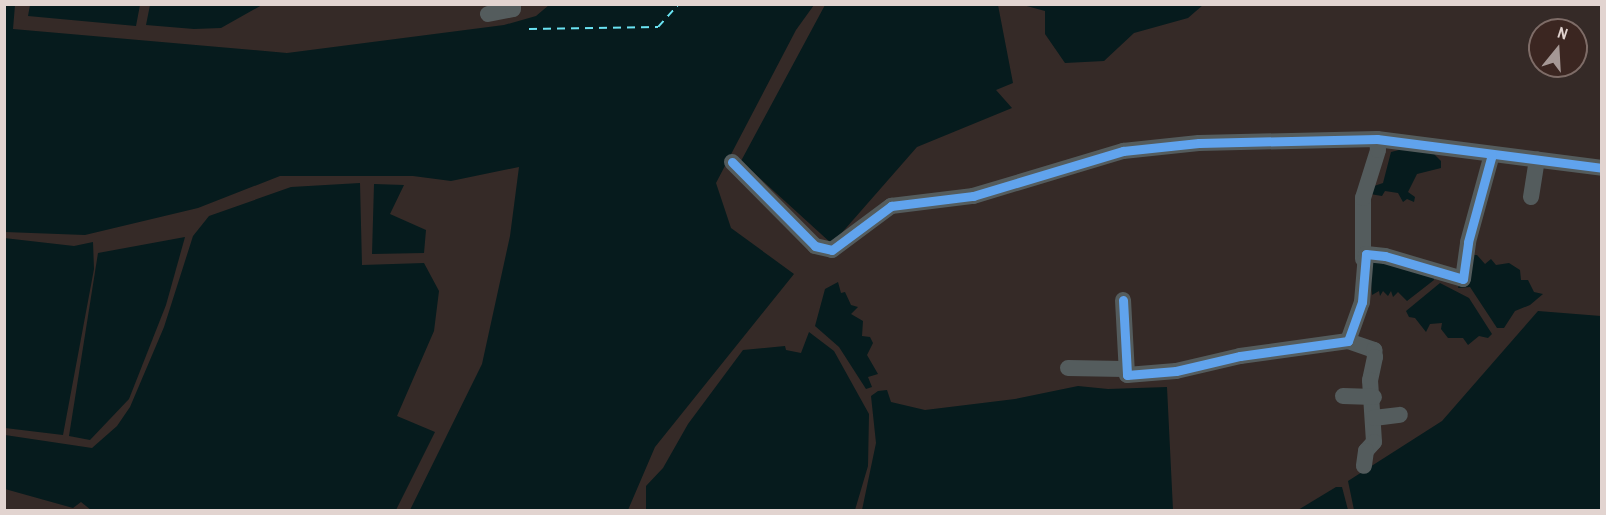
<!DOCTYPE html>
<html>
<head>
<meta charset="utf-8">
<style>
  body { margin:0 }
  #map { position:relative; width:1606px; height:515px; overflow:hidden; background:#352a27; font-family:"Archivo Narrow",sans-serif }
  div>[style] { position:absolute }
  .water>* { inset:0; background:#061b1d }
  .ferry>* { height:1.5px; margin-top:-0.75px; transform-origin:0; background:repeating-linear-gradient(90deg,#6ae4f3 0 8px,transparent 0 14px) }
  .minor>* { height:16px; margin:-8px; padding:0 8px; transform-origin:8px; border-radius:8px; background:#545c5d }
  .cycleway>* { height:9px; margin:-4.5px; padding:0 4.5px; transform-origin:4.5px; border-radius:4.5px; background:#60a3ed }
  span { translate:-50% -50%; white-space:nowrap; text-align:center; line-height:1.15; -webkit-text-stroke:6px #3b2621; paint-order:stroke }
  .frame { position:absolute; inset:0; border:6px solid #e2d4d0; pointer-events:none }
  .north { position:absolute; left:1528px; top:18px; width:60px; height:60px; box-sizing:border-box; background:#3b2621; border:2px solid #7e6c67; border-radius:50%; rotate:18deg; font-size:16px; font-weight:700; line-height:24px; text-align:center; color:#e2d4d0 }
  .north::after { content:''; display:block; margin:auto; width:21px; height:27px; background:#a59895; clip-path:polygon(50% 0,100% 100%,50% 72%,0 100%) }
</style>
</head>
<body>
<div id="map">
  <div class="water">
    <i style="clip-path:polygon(5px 5px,15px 5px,13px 29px,287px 53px,504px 25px,536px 16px,549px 5px,814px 5px,796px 30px,716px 183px,731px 228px,794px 274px,655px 447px,628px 510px,410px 510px,482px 364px,510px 236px,519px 167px,451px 181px,413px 176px,280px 176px,198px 208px,85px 235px,5px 232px)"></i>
    <i style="clip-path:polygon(30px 5px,30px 4px,140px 5px,136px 26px,28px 16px)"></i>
    <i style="clip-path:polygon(150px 5px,150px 4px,262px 5px,221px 28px,194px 29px,146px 25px)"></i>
    <i style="clip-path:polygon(825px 5px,998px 5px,1013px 83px,996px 90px,1012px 108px,917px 147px,832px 244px,741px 161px)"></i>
    <i style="clip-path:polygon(1023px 5px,1203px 5px,1188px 18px,1134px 33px,1104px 61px,1065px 63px,1045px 34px,1045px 11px)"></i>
    <i style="clip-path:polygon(1403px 149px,1434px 154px,1441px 161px,1441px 168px,1417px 174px,1408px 192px,1415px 197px,1414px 202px,1407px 199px,1403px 202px,1398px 193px,1385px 191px,1382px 196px,1370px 194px,1374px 186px,1383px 183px,1391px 152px)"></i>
    <i style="clip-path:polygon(360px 183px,362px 265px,424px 263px,439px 291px,434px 331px,397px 416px,435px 432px,396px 510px,91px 510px,81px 502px,73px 508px,5px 489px,5px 435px,92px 448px,117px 426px,130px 407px,164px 327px,193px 236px,209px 216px,291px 187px)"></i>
    <i style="clip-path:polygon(374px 184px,404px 185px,390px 214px,426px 230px,424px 253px,372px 254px)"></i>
    <i style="clip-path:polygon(185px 237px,166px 305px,129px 399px,90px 440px,69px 436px,98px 253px)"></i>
    <i style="clip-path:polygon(4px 238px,74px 246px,93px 242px,94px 269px,63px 435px,5px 428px)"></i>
    <i style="clip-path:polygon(1471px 255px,1477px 255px,1485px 264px,1491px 259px,1496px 265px,1509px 263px,1520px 270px,1521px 280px,1528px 280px,1534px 292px,1543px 294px,1530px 305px,1515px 311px,1504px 328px,1497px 328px,1470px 287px,1458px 288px)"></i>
    <i style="clip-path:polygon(1369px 260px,1433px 270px,1434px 280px,1407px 301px,1398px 292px,1393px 297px,1391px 291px,1388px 296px,1383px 291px,1380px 296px,1379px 291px,1372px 295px)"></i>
    <i style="clip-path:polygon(838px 282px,841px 293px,845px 292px,851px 305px,858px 307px,851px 314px,863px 321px,862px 336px,870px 337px,873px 343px,867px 355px,878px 374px,868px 377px,872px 387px,866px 389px,839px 347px,815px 326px,825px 289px)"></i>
    <i style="clip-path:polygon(1440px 283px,1469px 298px,1492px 334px,1488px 338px,1479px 336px,1468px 345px,1463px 338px,1448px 338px,1441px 329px,1442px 323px,1430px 324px,1426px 332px,1415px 318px,1409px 317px,1406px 311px)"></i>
    <i style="clip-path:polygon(1538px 311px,1601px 316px,1601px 510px,1354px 510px,1348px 481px,1442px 421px)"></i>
    <i style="clip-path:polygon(809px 332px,834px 351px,869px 414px,868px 466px,855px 510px,646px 510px,646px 486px,663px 468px,688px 424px,743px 350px,785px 346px,786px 350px,801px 353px)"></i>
    <i style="clip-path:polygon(1078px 386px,1108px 389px,1167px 387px,1173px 510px,862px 510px,876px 443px,871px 396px,878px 391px,887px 390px,891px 402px,925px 410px,1015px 399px)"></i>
    <i style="clip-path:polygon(1336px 487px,1342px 487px,1348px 510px,1298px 510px)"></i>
  </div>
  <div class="ferry">
    <i style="left:529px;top:29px;width:129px;rotate:-0.9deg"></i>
    <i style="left:658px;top:27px;width:31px;rotate:-48deg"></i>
  </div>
  <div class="minor">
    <i style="left:488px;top:14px;width:25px;rotate:-11deg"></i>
    <i style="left:513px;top:9px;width:5px;rotate:-90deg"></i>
    <i style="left:732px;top:162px;width:118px;rotate:45.3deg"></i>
    <i style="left:815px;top:246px;width:17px;rotate:13deg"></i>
    <i style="left:832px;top:250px;width:74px;rotate:-36.7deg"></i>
    <i style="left:891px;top:206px;width:83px;rotate:-7deg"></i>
    <i style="left:973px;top:196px;width:157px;rotate:-16.7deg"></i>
    <i style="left:1123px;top:151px;width:76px;rotate:-6deg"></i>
    <i style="left:1199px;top:143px;width:178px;rotate:-1.3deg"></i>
    <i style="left:1377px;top:139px;width:227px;rotate:7.3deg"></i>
    <i style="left:1531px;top:197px;width:38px;rotate:-81deg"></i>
    <i style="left:1363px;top:259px;width:61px;rotate:-90deg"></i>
    <i style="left:1363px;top:198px;width:50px;rotate:-72.6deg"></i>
    <i style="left:1378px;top:150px;width:11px;rotate:-95deg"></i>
    <i style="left:1123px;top:300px;width:75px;rotate:86.9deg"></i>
    <i style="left:1127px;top:375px;width:49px;rotate:-4.7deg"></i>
    <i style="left:1176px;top:371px;width:66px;rotate:-13.2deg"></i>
    <i style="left:1240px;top:356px;width:109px;rotate:-7.9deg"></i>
    <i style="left:1348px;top:341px;width:41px;rotate:-70.3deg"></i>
    <i style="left:1362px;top:302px;width:48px;rotate:-85.2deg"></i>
    <i style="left:1366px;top:254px;width:19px;rotate:6deg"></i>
    <i style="left:1385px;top:256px;width:81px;rotate:16.4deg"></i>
    <i style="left:1463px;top:279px;width:37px;rotate:-82deg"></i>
    <i style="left:1468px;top:242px;width:91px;rotate:-74.7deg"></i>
    <i style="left:1348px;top:341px;width:28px;rotate:19deg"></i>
    <i style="left:1374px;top:350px;width:7px;rotate:82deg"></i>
    <i style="left:1375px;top:357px;width:24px;rotate:102deg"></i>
    <i style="left:1370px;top:380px;width:62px;rotate:86.3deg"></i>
    <i style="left:1374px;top:442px;width:12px;rotate:132deg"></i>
    <i style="left:1366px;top:451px;width:15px;rotate:98deg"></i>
    <i style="left:1068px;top:368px;width:56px;rotate:1deg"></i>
    <i style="left:1343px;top:396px;width:31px;rotate:2deg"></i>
    <i style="left:1374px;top:418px;width:26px;rotate:-7deg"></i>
  </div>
  <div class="cycleway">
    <i style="left:732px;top:162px;width:118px;rotate:45.3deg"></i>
    <i style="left:815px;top:246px;width:17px;rotate:13deg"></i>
    <i style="left:832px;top:250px;width:74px;rotate:-36.7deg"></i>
    <i style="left:891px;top:206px;width:83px;rotate:-7deg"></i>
    <i style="left:973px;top:196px;width:157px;rotate:-16.7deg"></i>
    <i style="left:1123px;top:151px;width:76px;rotate:-6deg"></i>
    <i style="left:1199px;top:143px;width:178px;rotate:-1.3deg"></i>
    <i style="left:1377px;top:139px;width:227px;rotate:7.3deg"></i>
    <i style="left:1123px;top:300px;width:75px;rotate:86.9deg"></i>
    <i style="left:1127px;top:375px;width:49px;rotate:-4.7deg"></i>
    <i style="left:1176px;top:371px;width:66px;rotate:-13.2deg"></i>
    <i style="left:1240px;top:356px;width:109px;rotate:-7.9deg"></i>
    <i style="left:1348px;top:341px;width:41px;rotate:-70.3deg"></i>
    <i style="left:1362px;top:302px;width:48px;rotate:-85.2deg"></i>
    <i style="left:1366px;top:254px;width:19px;rotate:6deg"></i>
    <i style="left:1385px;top:256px;width:81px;rotate:16.4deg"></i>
    <i style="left:1463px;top:279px;width:37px;rotate:-82deg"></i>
    <i style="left:1468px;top:242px;width:91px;rotate:-74.7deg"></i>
  </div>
  <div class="frame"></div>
  <div class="north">N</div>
</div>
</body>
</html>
